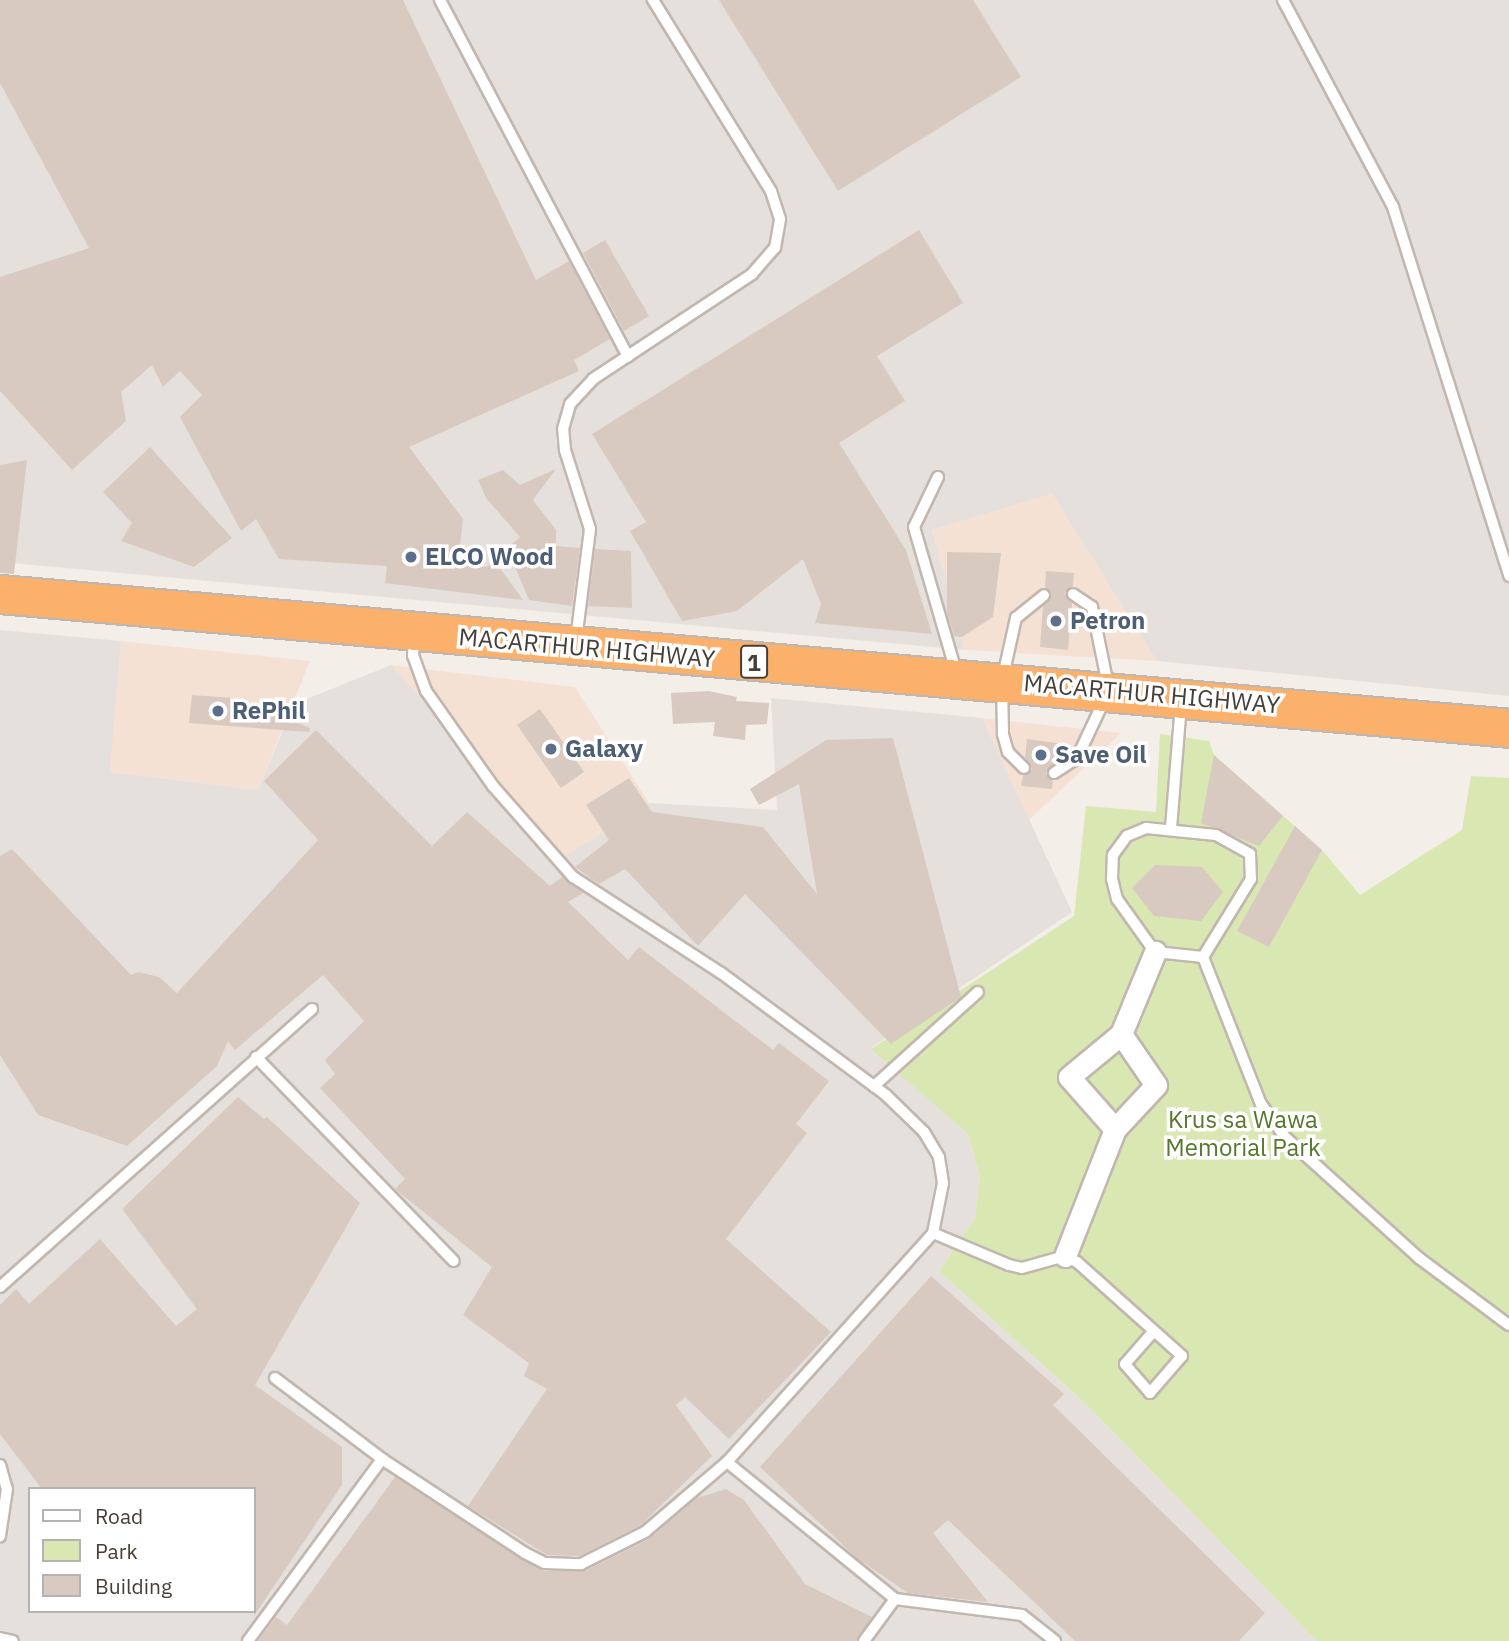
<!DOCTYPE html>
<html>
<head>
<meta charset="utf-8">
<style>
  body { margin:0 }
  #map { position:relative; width:1509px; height:1641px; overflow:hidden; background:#f4eee8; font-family:"IBM Plex Sans",sans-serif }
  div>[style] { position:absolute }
  .commercial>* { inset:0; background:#f5e1d4 }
  .industrial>* { inset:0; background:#e6e0dd }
  .green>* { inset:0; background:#d9e7b2 }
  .building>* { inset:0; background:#d8cac1 }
  .roads { filter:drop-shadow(2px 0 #c2b7ae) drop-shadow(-2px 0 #c2b7ae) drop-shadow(0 2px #c2b7ae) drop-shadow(0 -2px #c2b7ae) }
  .lane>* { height:10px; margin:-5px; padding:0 5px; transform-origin:5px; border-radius:5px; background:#fff }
  .street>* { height:21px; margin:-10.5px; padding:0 10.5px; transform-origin:10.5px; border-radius:10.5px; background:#fff }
  .highway>* { height:37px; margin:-18.5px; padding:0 18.5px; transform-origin:18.5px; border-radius:18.5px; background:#fbb06c }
  .dots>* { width:19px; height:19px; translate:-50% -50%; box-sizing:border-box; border:4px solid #fff; border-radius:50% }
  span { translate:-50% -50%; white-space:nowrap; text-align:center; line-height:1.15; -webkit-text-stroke:7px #fff; paint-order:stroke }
  .shield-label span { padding:2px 5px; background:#fff; border:2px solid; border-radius:5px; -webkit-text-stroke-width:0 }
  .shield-label { font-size:23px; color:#473e37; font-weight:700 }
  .service-label { font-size:24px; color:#4e5e75; font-weight:700 }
  .left { translate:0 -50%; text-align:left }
  .street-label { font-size:24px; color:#473e37 }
  .park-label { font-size:24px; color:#56782b }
  .legend { position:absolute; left:28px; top:1487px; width:228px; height:126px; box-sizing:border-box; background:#fff; border:2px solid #b5b2af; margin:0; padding:9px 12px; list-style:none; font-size:21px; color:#473e37 }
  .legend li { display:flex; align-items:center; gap:14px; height:35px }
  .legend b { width:35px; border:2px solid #b5b2af }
</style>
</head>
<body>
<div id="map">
  <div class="commercial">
    <i style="clip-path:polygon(1052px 494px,1157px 661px,965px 650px,932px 530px)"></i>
    <i style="clip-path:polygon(121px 641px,310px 661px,258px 790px,109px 772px)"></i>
    <i style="clip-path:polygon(391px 665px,575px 687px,649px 803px,565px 858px)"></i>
    <i style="clip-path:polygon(982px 718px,1121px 733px,1029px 820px)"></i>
  </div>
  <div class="industrial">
    <i style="clip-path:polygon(0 0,1509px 0,1509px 696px,1157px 661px,1052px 494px,932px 530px,965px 650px,0 562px)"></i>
    <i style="clip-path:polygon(evenodd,0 630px,121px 641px,110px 772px,258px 790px,294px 704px,391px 665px,565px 857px,649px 803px,777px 810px,771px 698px,982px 718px,1072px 912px,871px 1048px,968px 1134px,980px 1176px,975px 1219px,939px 1271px,1085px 1403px,1317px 1641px,0 1641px,0 630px,30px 1489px,254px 1489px,254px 1611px,30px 1611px,30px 1489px)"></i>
  </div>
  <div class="green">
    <i style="clip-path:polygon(1160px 734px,1209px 741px,1214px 755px,1322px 850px,1360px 895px,1462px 830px,1471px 776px,1509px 778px,1509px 1641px,1317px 1641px,1085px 1403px,939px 1271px,975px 1219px,980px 1176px,968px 1134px,871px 1049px,1074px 916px,1086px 806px,1156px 812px)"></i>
  </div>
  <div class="building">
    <i style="clip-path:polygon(0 0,403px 0,536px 280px,569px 261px,610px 339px,574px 360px,579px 371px,409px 447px,463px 519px,458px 565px,487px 567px,494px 560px,523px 600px,385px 583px,387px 566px,279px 559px,256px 519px,241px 531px,180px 417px,202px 395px,180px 371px,163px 387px,152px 365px,121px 392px,126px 421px,72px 470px,0 391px,0 277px,89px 248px,0 83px)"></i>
    <i style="clip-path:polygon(719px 0,973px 0,1021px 77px,838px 191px)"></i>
    <i style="clip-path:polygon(919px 230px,963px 303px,877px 356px,905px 401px,839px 443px,906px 550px,932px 634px,815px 623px,821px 604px,803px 559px,737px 611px,682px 621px,630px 531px,646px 522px,592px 434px)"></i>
    <i style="clip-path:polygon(605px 240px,649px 316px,624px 331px,583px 253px)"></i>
    <i style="clip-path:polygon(150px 447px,232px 538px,194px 567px,121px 541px,132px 523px,103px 492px)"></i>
    <i style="clip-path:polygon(27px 460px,14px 574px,0 573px,0 465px)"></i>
    <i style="clip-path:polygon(556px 469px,533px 500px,556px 530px,556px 546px,580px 548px,572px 606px,529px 600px,507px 548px,520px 537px,486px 498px,478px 480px,503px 470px,520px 485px)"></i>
    <i style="clip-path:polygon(595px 549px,631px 551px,632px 608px,588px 606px)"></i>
    <i style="clip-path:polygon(947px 552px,1001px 553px,993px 617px,962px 637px,954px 636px,947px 613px)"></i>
    <i style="clip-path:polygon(1046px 571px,1074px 573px,1073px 586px,1065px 593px,1072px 603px,1068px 650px,1040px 647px,1043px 606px,1052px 594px,1045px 587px)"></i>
    <i style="clip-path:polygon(709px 691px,737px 697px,736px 701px,769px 703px,767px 724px,746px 725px,745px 740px,713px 736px,715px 722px,673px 724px,671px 693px)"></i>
    <i style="clip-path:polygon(192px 695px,247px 699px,247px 703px,310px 728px,309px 732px,189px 723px)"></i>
    <i style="clip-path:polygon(540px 709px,584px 772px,561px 788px,517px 725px)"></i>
    <i style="clip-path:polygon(316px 730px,432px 846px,467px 812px,550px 886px,562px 877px,583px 893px,568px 902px,628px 960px,639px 947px,773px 1050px,779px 1043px,829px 1081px,796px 1124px,807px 1133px,726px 1239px,831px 1332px,729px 1439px,685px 1397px,676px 1405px,712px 1456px,641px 1525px,579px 1556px,547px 1555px,468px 1506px,547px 1389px,524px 1376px,529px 1363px,463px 1315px,492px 1267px,395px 1189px,405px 1179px,320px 1088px,335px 1074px,325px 1060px,364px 1021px,323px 975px,235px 1050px,228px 1041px,217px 1066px,127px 1146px,38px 1115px,0 1055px,0 856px,12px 849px,131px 975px,138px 972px,159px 977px,177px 993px,318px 840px,264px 781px)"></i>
    <i style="clip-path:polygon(893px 738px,961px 997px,891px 1044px,745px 894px,698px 946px,625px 869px,599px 884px,575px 867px,609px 840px,586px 805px,629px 778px,652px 812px,763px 827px,817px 894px,799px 784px,759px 805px,750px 789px,826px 740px)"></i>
    <i style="clip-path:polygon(1027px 739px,1057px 743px,1055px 763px,1046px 773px,1053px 781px,1052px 789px,1021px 786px,1023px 776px,1032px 769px,1025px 758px)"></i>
    <i style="clip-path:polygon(1214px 755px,1283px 816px,1259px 846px,1201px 823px)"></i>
    <i style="clip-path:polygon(1295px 826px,1322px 850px,1269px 947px,1237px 931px)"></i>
    <i style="clip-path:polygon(1155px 865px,1202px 867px,1223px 892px,1201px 921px,1154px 916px,1132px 888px)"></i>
    <i style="clip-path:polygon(238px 1097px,264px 1119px,267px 1117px,360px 1203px,255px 1385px,342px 1447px,342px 1485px,254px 1616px,254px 1489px,42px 1489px,0 1434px,0 1305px,16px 1289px,29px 1304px,100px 1239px,176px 1326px,197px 1309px,122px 1209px)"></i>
    <i style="clip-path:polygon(931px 1276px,1064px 1394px,1053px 1405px,1265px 1613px,1239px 1641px,1075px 1641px,948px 1520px,933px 1533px,988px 1602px,908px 1593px,858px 1559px,760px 1467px)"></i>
    <i style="clip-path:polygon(395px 1477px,545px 1571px,585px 1571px,649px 1539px,697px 1498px,726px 1489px,744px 1500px,805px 1584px,872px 1617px,856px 1641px,258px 1641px,276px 1617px,287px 1625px)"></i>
  </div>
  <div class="roads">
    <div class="lane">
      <i style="left:440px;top:0;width:403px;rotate:62.2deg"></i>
      <i style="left:1283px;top:0;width:234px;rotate:62deg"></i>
      <i style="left:1393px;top:207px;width:387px;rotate:72.5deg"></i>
      <i style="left:938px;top:477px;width:55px;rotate:115.6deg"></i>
      <i style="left:914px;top:527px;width:151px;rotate:73.8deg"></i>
      <i style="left:576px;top:640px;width:112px;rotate:-82.8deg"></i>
      <i style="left:590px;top:529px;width:83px;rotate:-107.6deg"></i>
      <i style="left:565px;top:450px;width:21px;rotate:-95deg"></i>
      <i style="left:563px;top:429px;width:26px;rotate:-74deg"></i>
      <i style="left:570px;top:404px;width:34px;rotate:-47deg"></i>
      <i style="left:593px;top:379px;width:191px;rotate:-33.4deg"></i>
      <i style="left:752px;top:274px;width:35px;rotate:-49deg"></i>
      <i style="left:775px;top:248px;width:29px;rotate:-80deg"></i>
      <i style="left:780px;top:219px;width:29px;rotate:-108deg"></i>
      <i style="left:771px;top:191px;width:225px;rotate:-121.7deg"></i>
      <i style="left:1024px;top:768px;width:23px;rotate:-135deg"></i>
      <i style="left:1008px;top:752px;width:19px;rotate:-106deg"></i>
      <i style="left:1003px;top:734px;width:53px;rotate:-91.1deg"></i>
      <i style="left:1002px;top:681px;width:65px;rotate:-77.5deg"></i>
      <i style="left:1016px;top:618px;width:36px;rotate:-39deg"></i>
      <i style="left:1054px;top:773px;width:27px;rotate:-33deg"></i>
      <i style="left:1077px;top:758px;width:75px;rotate:-64.8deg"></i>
      <i style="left:1109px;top:690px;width:85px;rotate:-101.6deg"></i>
      <i style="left:1092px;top:607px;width:23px;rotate:-146deg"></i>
      <i style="left:1146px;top:828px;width:70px;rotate:5.7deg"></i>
      <i style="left:1216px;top:835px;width:39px;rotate:29deg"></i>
      <i style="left:1250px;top:854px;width:25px;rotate:88deg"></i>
      <i style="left:1251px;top:879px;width:92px;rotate:121.6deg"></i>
      <i style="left:1203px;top:957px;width:48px;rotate:-174.1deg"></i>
      <i style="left:1155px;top:952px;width:65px;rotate:-125.6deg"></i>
      <i style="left:1117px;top:899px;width:21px;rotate:-104deg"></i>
      <i style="left:1112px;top:879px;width:24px;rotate:-88deg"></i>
      <i style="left:1113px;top:855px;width:24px;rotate:-54deg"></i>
      <i style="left:1127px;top:836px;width:21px;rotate:-23deg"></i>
      <i style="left:1171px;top:828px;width:123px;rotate:-85.4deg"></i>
      <i style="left:1203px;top:957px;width:158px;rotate:68.5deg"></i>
      <i style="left:1261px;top:1104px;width:39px;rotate:54deg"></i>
      <i style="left:1284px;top:1136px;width:182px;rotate:42.1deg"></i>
      <i style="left:1419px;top:1258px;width:112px;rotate:36.7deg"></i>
      <i style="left:256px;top:1057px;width:284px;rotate:45.9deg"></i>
      <i style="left:874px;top:1086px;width:140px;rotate:-42.1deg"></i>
      <i style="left:933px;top:1233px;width:82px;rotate:22.8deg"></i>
      <i style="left:1009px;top:1265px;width:13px;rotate:13deg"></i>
      <i style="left:1022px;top:1268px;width:45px;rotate:-15.6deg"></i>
      <i style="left:1065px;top:1256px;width:13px;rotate:27deg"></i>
      <i style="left:1077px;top:1262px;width:141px;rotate:41.8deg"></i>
      <i style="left:1182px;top:1356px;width:49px;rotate:130.9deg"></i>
      <i style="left:1150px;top:1393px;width:38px;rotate:-131deg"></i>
      <i style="left:1125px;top:1364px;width:43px;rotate:-48.8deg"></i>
      <i style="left:0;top:1287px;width:418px;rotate:-41.7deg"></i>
      <i style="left:275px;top:1378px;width:134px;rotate:37.1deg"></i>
      <i style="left:382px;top:1459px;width:171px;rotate:33.3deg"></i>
      <i style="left:525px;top:1553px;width:22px;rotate:27deg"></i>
      <i style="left:545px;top:1563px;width:36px;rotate:2deg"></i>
      <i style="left:581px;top:1564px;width:72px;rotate:-26.6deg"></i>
      <i style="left:645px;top:1532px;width:108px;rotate:-40.5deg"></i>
      <i style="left:727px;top:1462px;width:308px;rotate:-48deg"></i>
      <i style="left:933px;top:1233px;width:51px;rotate:-78.7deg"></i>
      <i style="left:943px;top:1183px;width:26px;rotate:-99deg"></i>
      <i style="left:939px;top:1157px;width:29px;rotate:-121deg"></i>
      <i style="left:924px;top:1132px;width:53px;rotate:-135.8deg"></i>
      <i style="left:886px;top:1095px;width:205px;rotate:-143.5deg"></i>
      <i style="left:721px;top:973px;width:176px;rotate:-147deg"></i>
      <i style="left:573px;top:877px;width:121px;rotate:-131.3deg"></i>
      <i style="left:493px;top:786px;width:116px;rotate:-125.2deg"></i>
      <i style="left:426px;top:691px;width:37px;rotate:-110deg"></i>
      <i style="left:413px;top:656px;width:20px;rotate:-87deg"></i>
      <i style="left:727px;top:1462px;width:217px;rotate:39.2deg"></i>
      <i style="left:895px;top:1599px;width:128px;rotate:7.2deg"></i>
      <i style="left:1022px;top:1615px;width:42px;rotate:38.2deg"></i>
      <i style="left:0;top:1465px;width:25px;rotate:74deg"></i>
      <i style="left:7px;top:1489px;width:48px;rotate:98.5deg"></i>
      <i style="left:0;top:1638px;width:13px;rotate:13deg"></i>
      <i style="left:248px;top:1641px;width:226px;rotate:-53.6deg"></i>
      <i style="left:864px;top:1641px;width:52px;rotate:-53.6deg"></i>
    </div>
    <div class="street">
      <i style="left:1115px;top:1129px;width:69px;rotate:-131.5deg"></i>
      <i style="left:1069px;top:1077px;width:67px;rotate:-39.6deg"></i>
      <i style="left:1121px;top:1034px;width:89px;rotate:-67.5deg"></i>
      <i style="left:1065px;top:1256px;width:136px;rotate:-68.5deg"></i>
      <i style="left:1115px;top:1129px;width:60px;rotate:-47deg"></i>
      <i style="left:1156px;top:1085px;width:62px;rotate:-124.5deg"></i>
    </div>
    <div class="highway">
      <i style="left:0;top:594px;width:1515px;rotate:5.07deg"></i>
    </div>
  </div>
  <div class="dots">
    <i style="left:411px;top:557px;background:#5c6f8a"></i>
    <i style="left:1056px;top:621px;background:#5c6f8a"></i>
    <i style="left:218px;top:711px;background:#5c6f8a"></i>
    <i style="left:551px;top:749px;background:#5c6f8a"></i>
    <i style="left:1041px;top:755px;background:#5c6f8a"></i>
  </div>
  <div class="shield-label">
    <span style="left:754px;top:662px">1</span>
  </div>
  <div class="service-label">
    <span class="left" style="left:425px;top:557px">ELCO Wood</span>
    <span class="left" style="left:1070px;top:621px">Petron</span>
    <span class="left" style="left:232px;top:711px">RePhil</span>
    <span class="left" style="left:565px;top:749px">Galaxy</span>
    <span class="left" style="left:1055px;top:755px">Save Oil</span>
  </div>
  <div class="street-label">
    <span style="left:587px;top:648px;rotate:5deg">MACARTHUR HIGHWAY</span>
    <span style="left:1152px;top:694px;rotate:5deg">MACARTHUR HIGHWAY</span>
  </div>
  <div class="park-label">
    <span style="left:1243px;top:1134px">Krus sa Wawa<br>Memorial Park</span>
  </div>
  <ul class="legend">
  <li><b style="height:9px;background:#fff"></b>Road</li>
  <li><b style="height:19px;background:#d9e7b2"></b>Park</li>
  <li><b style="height:19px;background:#d8cac1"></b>Building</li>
  </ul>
</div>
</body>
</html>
